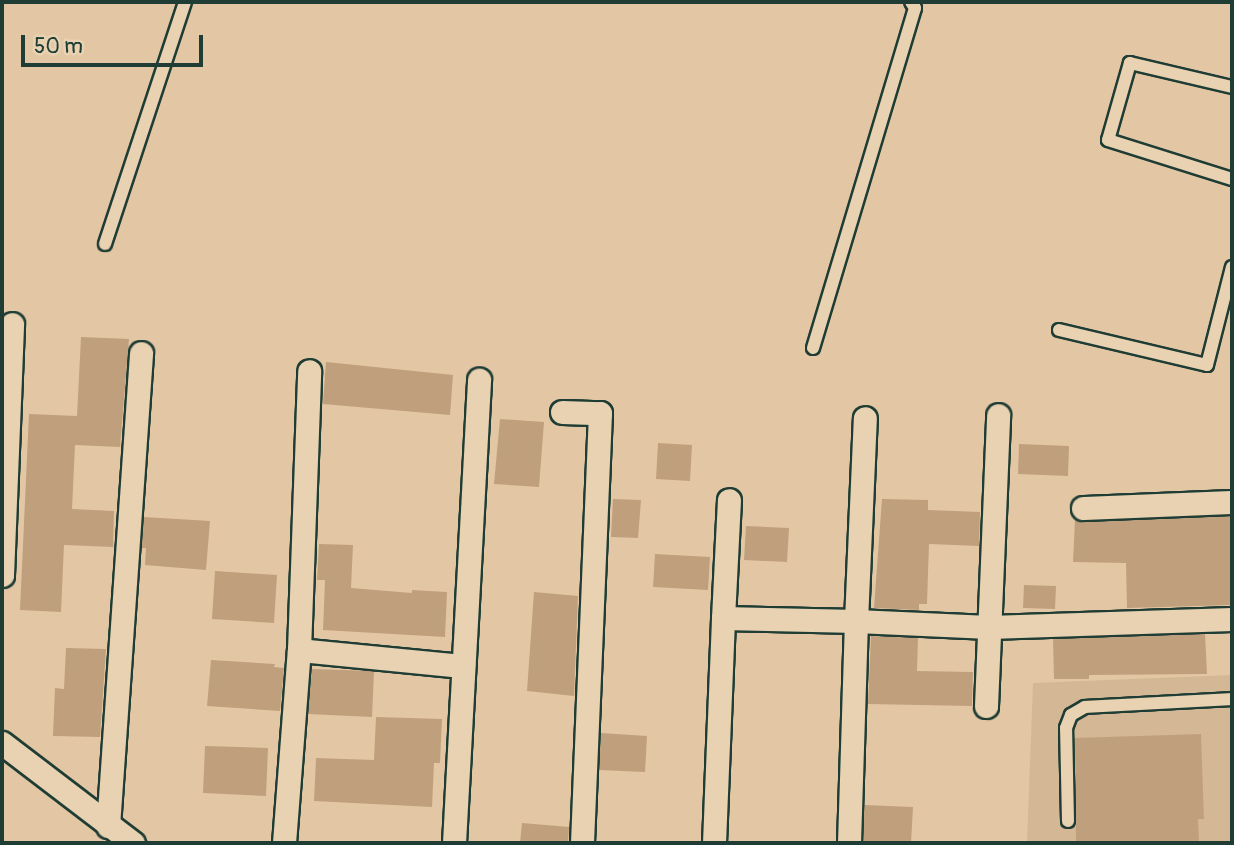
<!DOCTYPE html>
<html>
<head>
<meta charset="utf-8">
<style>
  body { margin:0 }
  #map { position:relative; width:1234px; height:845px; overflow:hidden; background:#e3c7a4; font-family:Pangolin,sans-serif }
  div>[style] { position:absolute }
  .built>* { inset:0; background:#d4b896 }
  .building>* { inset:0; background:#c09f7d }
  .roads { filter:drop-shadow(2px 0 #1f3d34) drop-shadow(-2px 0 #1f3d34) drop-shadow(0 2px #1f3d34) drop-shadow(0 -2px #1f3d34) }
  .service>* { height:12px; margin:-6px; padding:0 6px; transform-origin:6px; border-radius:6px; background:#e8d2b1 }
  .minor>* { height:23px; margin:-11.5px; padding:0 11.5px; transform-origin:11.5px; border-radius:11.5px; background:#e8d2b1 }
  span { translate:-50% -50%; white-space:nowrap; text-align:center; line-height:1.15; -webkit-text-stroke:7px #e8d2b1; paint-order:stroke }
  .frame { position:absolute; inset:0; border:4px solid #1f3d34; pointer-events:none }
  .scale { position:absolute; left:21px; top:35px; width:182px; height:32px; box-sizing:border-box; border:4px solid #1f3d34; border-top:0; padding-left:9px; font-size:21px; line-height:24px; white-space:nowrap; color:#1f3d34; -webkit-text-stroke:5px #e8d2b1; paint-order:stroke }
</style>
</head>
<body>
<div id="map">
  <div class="built">
    <i style="clip-path:polygon(1232px 675px,1232px 843px,1027px 843px,1033px 683px)"></i>
  </div>
  <div class="building">
    <i style="clip-path:polygon(81px 337px,129px 339px,120px 447px,75px 445px,72px 509px,114px 511px,113px 547px,64px 545px,61px 612px,20px 610px,29px 414px,77px 416px)"></i>
    <i style="clip-path:polygon(326px 362px,453px 375px,450px 415px,323px 404px)"></i>
    <i style="clip-path:polygon(500px 419px,544px 422px,539px 487px,494px 484px)"></i>
    <i style="clip-path:polygon(658px 443px,692px 445px,690px 481px,656px 479px)"></i>
    <i style="clip-path:polygon(1019px 444px,1069px 446px,1068px 476px,1018px 474px)"></i>
    <i style="clip-path:polygon(613px 499px,641px 500px,638px 538px,611px 537px)"></i>
    <i style="clip-path:polygon(882px 499px,928px 500px,928px 510px,980px 512px,979px 546px,929px 544px,927px 604px,919px 604px,919px 610px,874px 608px)"></i>
    <i style="clip-path:polygon(1232px 516px,1232px 605px,1127px 608px,1126px 563px,1073px 562px,1075px 519px,1084px 522px)"></i>
    <i style="clip-path:polygon(144px 517px,210px 521px,206px 570px,145px 565px,146px 548px,141px 548px)"></i>
    <i style="clip-path:polygon(746px 526px,789px 528px,787px 562px,744px 560px)"></i>
    <i style="clip-path:polygon(319px 544px,353px 545px,351px 588px,412px 593px,412px 590px,447px 592px,445px 637px,323px 630px,325px 580px,317px 580px)"></i>
    <i style="clip-path:polygon(655px 554px,710px 557px,708px 590px,653px 587px)"></i>
    <i style="clip-path:polygon(215px 571px,277px 575px,274px 623px,212px 619px)"></i>
    <i style="clip-path:polygon(1024px 585px,1056px 586px,1055px 609px,1023px 608px)"></i>
    <i style="clip-path:polygon(534px 592px,578px 596px,574px 696px,527px 691px)"></i>
    <i style="clip-path:polygon(1205px 634px,1207px 674px,1089px 675px,1089px 679px,1054px 679px,1053px 639px)"></i>
    <i style="clip-path:polygon(871px 636px,918px 638px,917px 671px,973px 672px,972px 706px,868px 704px)"></i>
    <i style="clip-path:polygon(66px 648px,106px 649px,100px 737px,53px 736px,55px 688px,64px 689px)"></i>
    <i style="clip-path:polygon(211px 660px,275px 664px,274px 667px,284px 668px,280px 711px,207px 706px)"></i>
    <i style="clip-path:polygon(312px 669px,374px 671px,372px 717px,308px 714px)"></i>
    <i style="clip-path:polygon(376px 717px,442px 719px,440px 763px,434px 763px,432px 807px,314px 801px,316px 758px,374px 760px)"></i>
    <i style="clip-path:polygon(601px 733px,647px 736px,645px 772px,599px 770px)"></i>
    <i style="clip-path:polygon(1201px 734px,1204px 819px,1198px 819px,1199px 843px,1076px 843px,1075px 738px)"></i>
    <i style="clip-path:polygon(205px 746px,268px 748px,266px 796px,203px 793px)"></i>
    <i style="clip-path:polygon(864px 805px,913px 807px,911px 843px,863px 843px)"></i>
    <i style="clip-path:polygon(522px 823px,569px 827px,568px 843px,520px 843px)"></i>
  </div>
  <div class="roads">
    <div class="service">
      <i style="left:1232px;top:87px;width:105px;rotate:-166.8deg"></i>
      <i style="left:1130px;top:63px;width:80px;rotate:105.9deg"></i>
      <i style="left:1108px;top:140px;width:130px;rotate:17.5deg"></i>
      <i style="left:105px;top:244px;width:255px;rotate:-71.7deg"></i>
      <i style="left:1059px;top:330px;width:152px;rotate:13.3deg"></i>
      <i style="left:1207px;top:365px;width:101px;rotate:-75.7deg"></i>
      <i style="left:813px;top:348px;width:355px;rotate:-73.3deg"></i>
      <i style="left:915px;top:8px;width:7px;rotate:-124deg"></i>
      <i style="left:1068px;top:821px;width:93px;rotate:-91.2deg"></i>
      <i style="left:1066px;top:728px;width:14px;rotate:-69deg"></i>
      <i style="left:1071px;top:715px;width:16px;rotate:-30deg"></i>
      <i style="left:1085px;top:707px;width:147px;rotate:-3.1deg"></i>
    </div>
    <div class="minor">
      <i style="left:562px;top:412px;width:38px;rotate:2deg"></i>
      <i style="left:600px;top:413px;width:430px;rotate:92.4deg"></i>
      <i style="left:1083px;top:508px;width:149px;rotate:-2.3deg"></i>
      <i style="left:2px;top:575px;width:251px;rotate:-87.7deg"></i>
      <i style="left:723px;top:618px;width:118px;rotate:-87.1deg"></i>
      <i style="left:299px;top:650px;width:279px;rotate:-87.9deg"></i>
      <i style="left:986px;top:706px;width:291px;rotate:-87.6deg"></i>
      <i style="left:2px;top:743px;width:165px;rotate:37.4deg"></i>
      <i style="left:108px;top:826px;width:474px;rotate:-86deg"></i>
      <i style="left:284px;top:843px;width:194px;rotate:-85.6deg"></i>
      <i style="left:299px;top:650px;width:165px;rotate:5.6deg"></i>
      <i style="left:454px;top:843px;width:464px;rotate:-86.9deg"></i>
      <i style="left:714px;top:843px;width:225px;rotate:-87.7deg"></i>
      <i style="left:723px;top:618px;width:133px;rotate:1.3deg"></i>
      <i style="left:856px;top:621px;width:203px;rotate:-87.5deg"></i>
      <i style="left:849px;top:843px;width:222px;rotate:-88.2deg"></i>
      <i style="left:856px;top:621px;width:133px;rotate:2.6deg"></i>
      <i style="left:989px;top:627px;width:243px;rotate:-1.9deg"></i>
    </div>
  </div>
  <div class="frame"></div>
  <div class="scale">50 m</div>
</div>
</body>
</html>
